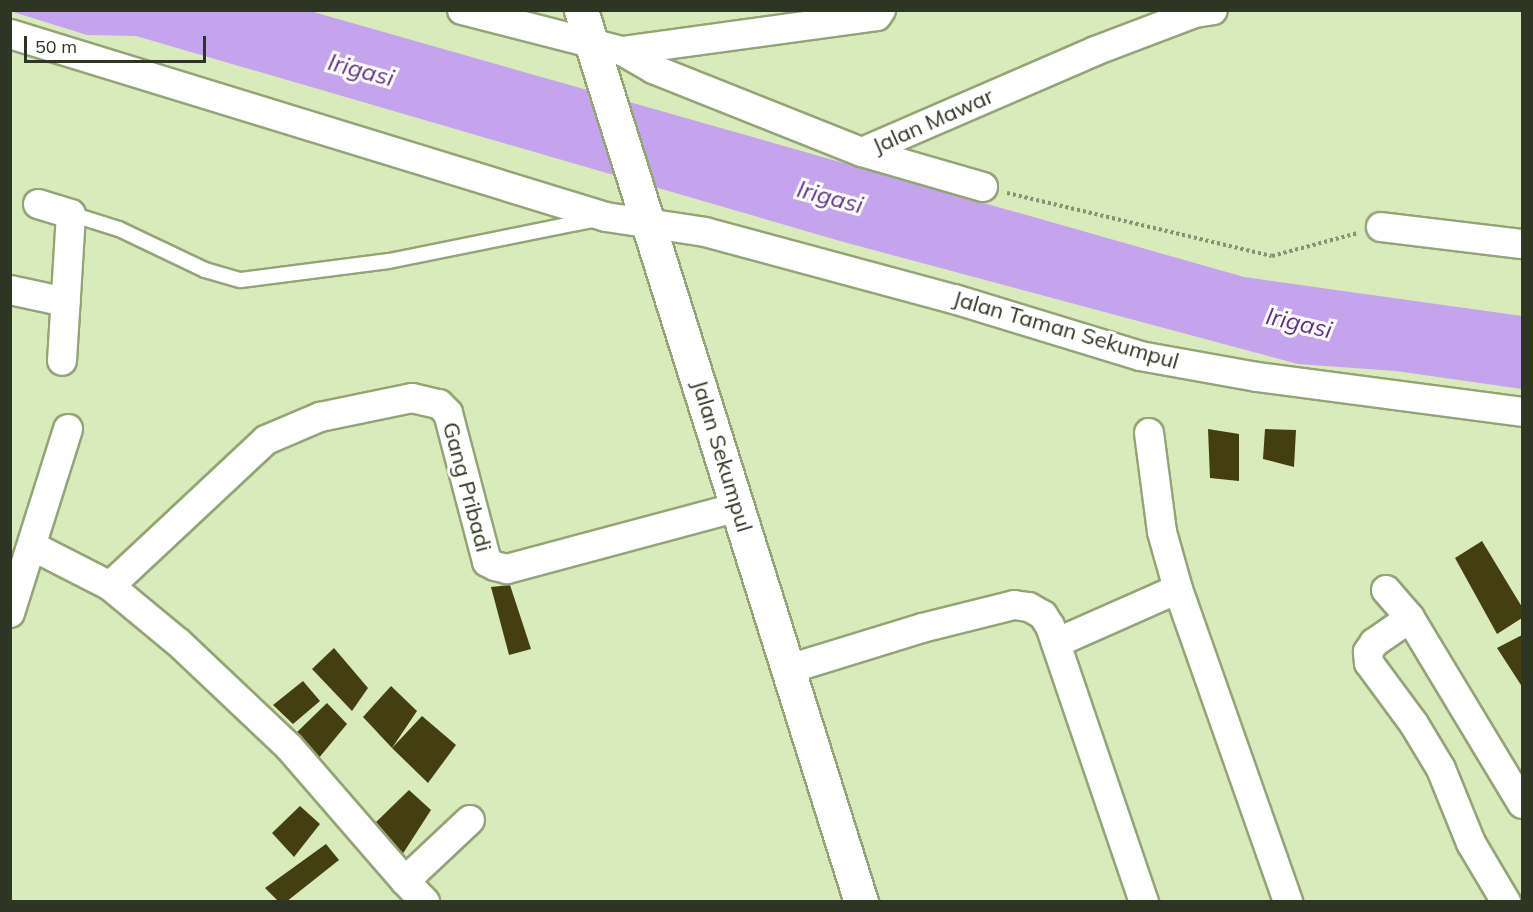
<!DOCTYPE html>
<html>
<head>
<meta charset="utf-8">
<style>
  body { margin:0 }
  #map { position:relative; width:1533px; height:912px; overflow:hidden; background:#d9eabb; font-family:Mulish,sans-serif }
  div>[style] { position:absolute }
  .water>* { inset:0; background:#c4a4ed }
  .building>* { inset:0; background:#433f10 }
  .path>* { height:4px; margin-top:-2px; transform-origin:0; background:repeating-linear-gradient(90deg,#869271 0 3px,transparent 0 6px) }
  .roads { filter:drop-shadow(2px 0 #94a477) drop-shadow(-2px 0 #94a477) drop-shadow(0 2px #94a477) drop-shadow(0 -2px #94a477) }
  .service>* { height:14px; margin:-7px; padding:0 7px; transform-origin:7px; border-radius:7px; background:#fff }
  .minor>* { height:28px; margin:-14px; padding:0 14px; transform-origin:14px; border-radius:14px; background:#fff }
  .secondary>* { height:33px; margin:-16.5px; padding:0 16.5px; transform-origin:16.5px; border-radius:16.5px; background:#fff }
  span { translate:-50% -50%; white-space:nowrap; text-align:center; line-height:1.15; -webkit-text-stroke:6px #fff; paint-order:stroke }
  .street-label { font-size:22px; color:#2e3522 }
  .water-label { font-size:24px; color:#5d3388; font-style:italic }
  .frame { position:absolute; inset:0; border:12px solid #2e3522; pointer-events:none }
  .scale { position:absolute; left:24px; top:36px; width:182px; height:27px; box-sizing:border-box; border:3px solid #2e3522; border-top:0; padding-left:8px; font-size:18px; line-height:21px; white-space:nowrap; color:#2e3522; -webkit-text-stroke:4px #fff; paint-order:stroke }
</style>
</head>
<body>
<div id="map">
  <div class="water">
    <i style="clip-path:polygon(10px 11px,310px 11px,1244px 277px,1522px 316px,1522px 389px,1396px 371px,1298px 364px,840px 241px,136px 36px,87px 35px)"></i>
  </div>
  <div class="building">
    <i style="clip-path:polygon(1208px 429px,1239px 434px,1239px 481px,1210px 478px)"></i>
    <i style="clip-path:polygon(1265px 429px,1296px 430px,1294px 467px,1263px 459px)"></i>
    <i style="clip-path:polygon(1482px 541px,1522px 607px,1522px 618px,1497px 634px,1455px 558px)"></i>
    <i style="clip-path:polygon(510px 585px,531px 649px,509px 655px,491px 587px)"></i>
    <i style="clip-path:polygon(1522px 635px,1522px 684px,1521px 685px,1497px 648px)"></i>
    <i style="clip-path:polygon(334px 648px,368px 688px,352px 711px,312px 669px)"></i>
    <i style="clip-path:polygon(303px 681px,320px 701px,293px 724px,273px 705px)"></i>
    <i style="clip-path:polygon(391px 686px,417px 711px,392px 748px,363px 717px)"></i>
    <i style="clip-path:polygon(327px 703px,347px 724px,318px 759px,296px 733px)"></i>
    <i style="clip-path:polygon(422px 716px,456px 745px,428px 783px,392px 748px)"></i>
    <i style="clip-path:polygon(409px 790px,431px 810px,402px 855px,373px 825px)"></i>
    <i style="clip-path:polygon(300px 806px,320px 824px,294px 857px,272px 833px)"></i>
    <i style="clip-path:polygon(326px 844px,339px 860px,286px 902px,279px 902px,265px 888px)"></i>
  </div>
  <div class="path">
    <i style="left:1007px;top:193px;width:272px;rotate:13.4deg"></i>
    <i style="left:1272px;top:256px;width:89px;rotate:-15deg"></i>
  </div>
  <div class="roads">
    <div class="service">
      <i style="left:71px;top:214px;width:50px;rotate:17.4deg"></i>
      <i style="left:119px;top:229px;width:95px;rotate:25.5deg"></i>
      <i style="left:205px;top:270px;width:37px;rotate:16deg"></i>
      <i style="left:241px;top:280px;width:149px;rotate:-7.3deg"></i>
      <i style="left:389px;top:261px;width:207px;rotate:-11.4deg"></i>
    </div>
    <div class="minor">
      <i style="left:462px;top:10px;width:165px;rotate:14.4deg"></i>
      <i style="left:622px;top:51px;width:257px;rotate:-7.8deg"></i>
      <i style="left:877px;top:16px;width:7px;rotate:-56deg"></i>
      <i style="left:10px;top:34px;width:623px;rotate:17.07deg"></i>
      <i style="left:606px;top:217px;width:100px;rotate:8.6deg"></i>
      <i style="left:705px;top:232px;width:258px;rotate:15.1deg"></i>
      <i style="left:954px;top:299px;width:195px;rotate:17deg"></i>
      <i style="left:1140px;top:356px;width:119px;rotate:10.2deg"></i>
      <i style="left:1257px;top:377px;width:267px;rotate:7.5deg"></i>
      <i style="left:622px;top:51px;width:36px;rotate:30deg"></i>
      <i style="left:653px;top:69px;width:225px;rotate:21.7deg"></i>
      <i style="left:862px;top:152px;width:254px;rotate:-23.4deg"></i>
      <i style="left:1095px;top:51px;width:107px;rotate:-20.8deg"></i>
      <i style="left:1195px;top:13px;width:18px;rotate:-9deg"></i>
      <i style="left:862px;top:152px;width:126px;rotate:16.1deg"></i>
      <i style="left:38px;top:204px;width:34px;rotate:17deg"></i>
      <i style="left:71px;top:214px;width:147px;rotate:93.5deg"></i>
      <i style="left:1381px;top:227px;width:142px;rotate:6.9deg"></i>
      <i style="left:10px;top:290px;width:57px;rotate:12.1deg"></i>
      <i style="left:1149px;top:433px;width:100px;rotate:82.5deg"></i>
      <i style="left:1162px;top:532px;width:59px;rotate:74.3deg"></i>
      <i style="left:1178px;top:589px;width:332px;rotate:70.6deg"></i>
      <i style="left:32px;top:546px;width:88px;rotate:27.1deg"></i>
      <i style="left:110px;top:586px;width:89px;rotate:39.6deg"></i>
      <i style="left:179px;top:643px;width:151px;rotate:43.4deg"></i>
      <i style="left:289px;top:747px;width:177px;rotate:49.1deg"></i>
      <i style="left:405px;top:881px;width:89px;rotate:-43.2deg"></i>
      <i style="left:110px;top:586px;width:214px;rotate:-43.1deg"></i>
      <i style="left:266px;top:440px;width:59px;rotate:-23.1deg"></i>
      <i style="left:320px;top:417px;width:94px;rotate:-11.7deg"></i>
      <i style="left:412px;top:398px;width:28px;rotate:13deg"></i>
      <i style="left:439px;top:404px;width:13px;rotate:45deg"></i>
      <i style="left:448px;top:413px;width:154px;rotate:75.3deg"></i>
      <i style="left:487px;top:562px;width:9px;rotate:27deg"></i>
      <i style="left:495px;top:566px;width:12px;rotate:14deg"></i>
      <i style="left:507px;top:569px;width:239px;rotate:-15deg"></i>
      <i style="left:1386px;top:590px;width:37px;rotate:49deg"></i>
      <i style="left:1410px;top:618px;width:217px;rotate:58.9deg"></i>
      <i style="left:10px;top:613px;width:193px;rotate:-72.5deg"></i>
      <i style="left:1410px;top:618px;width:44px;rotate:145.2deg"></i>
      <i style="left:1374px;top:643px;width:11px;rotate:124deg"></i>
      <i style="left:1368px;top:652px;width:11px;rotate:85deg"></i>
      <i style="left:1369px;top:663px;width:76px;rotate:53.6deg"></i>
      <i style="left:1414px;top:724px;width:52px;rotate:59deg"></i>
      <i style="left:1441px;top:769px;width:80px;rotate:67.9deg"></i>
      <i style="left:1471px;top:843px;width:69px;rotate:59.3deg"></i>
      <i style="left:1056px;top:643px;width:133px;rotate:-23.9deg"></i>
      <i style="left:789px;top:669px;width:139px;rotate:-17.1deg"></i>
      <i style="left:922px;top:628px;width:95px;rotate:-14deg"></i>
      <i style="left:1014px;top:605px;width:15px;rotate:8deg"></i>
      <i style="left:1029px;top:607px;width:16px;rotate:30deg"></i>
      <i style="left:1043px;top:615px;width:13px;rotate:58deg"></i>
      <i style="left:1050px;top:626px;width:292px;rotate:71.2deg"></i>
      <i style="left:405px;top:881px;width:29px;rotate:46deg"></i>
    </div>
    <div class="secondary">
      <i style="left:581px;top:10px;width:935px;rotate:72.57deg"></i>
    </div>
  </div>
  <div class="street-label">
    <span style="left:933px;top:121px;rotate:-24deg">Jalan Mawar</span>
    <span style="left:1066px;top:330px;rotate:16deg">Jalan Taman Sekumpul</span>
    <span style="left:722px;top:456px;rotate:73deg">Jalan Sekumpul</span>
    <span style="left:467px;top:487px;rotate:75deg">Gang Pribadi</span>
  </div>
  <div class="water-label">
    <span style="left:361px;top:70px;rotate:15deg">Irigasi</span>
    <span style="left:830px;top:197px;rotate:15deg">Irigasi</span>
    <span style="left:1299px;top:323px;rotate:13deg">Irigasi</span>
  </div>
  <div class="frame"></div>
  <div class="scale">50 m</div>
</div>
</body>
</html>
